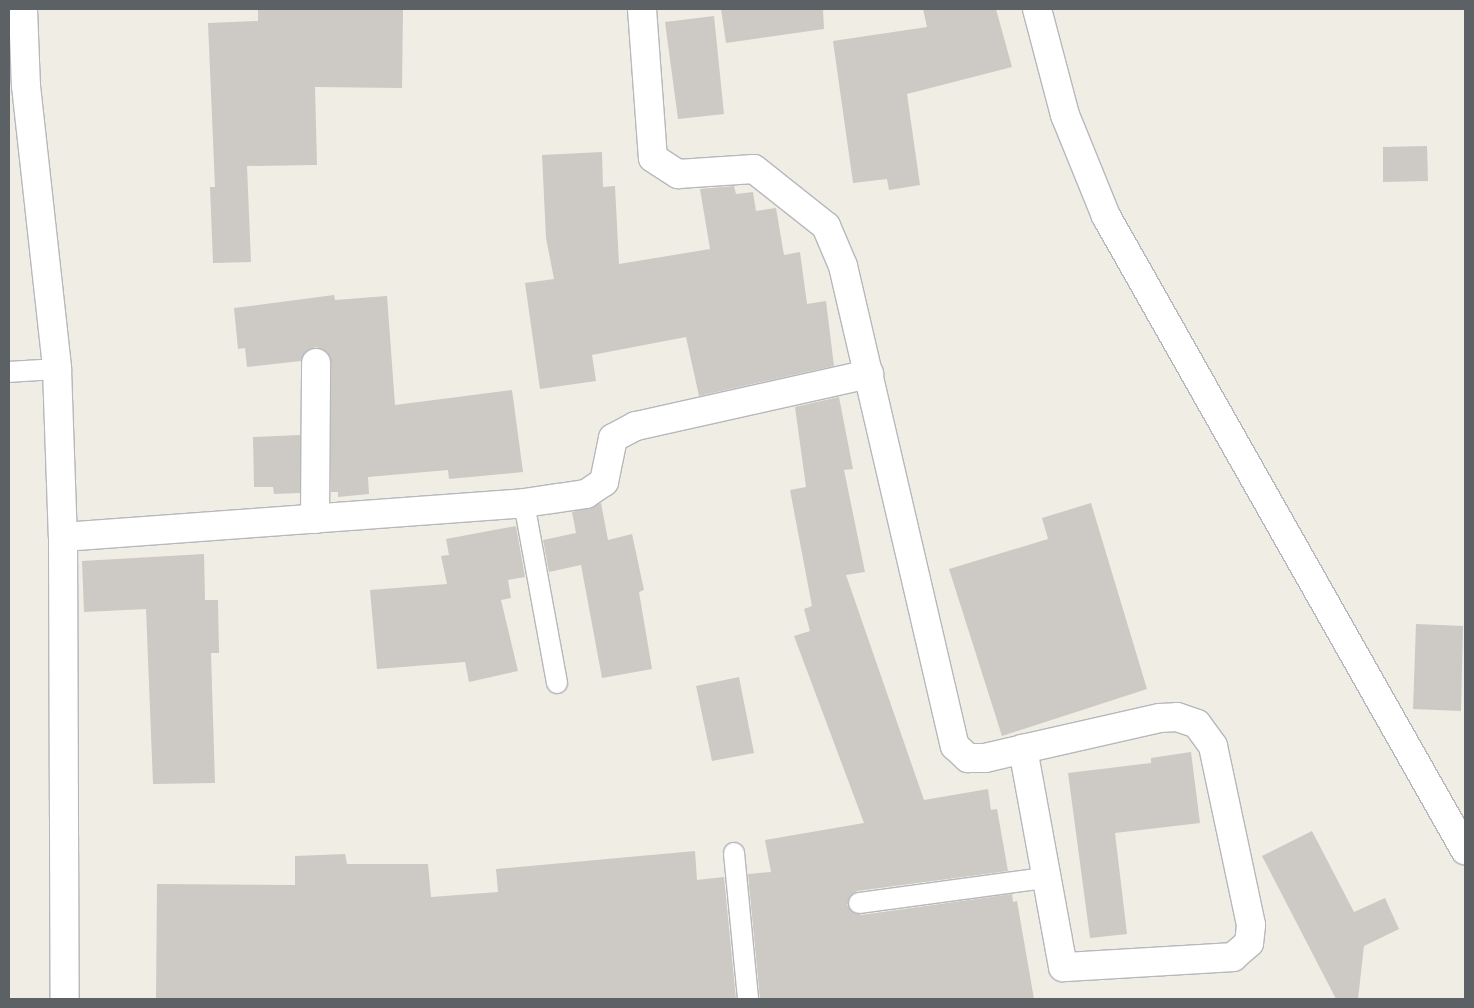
<!DOCTYPE html>
<html>
<head>
<meta charset="utf-8">
<style>
  body { margin:0 }
  #map { position:relative; width:1474px; height:1008px; overflow:hidden; background:#f0ede5; font-family:Mulish,sans-serif }
  div>[style] { position:absolute }
  .building>* { inset:0; background:#cdc9c4 }
  .roads { filter:drop-shadow(1px 0 #b5b8bc) drop-shadow(-1px 0 #b5b8bc) drop-shadow(0 1px #b5b8bc) drop-shadow(0 -1px #b5b8bc) }
  .service>* { height:20px; margin:-10px; padding:0 10px; transform-origin:10px; border-radius:10px; background:#fff }
  .minor>* { height:28px; margin:-14px; padding:0 14px; transform-origin:14px; border-radius:14px; background:#fff }
  span { translate:-50% -50%; white-space:nowrap; text-align:center; line-height:1.15; -webkit-text-stroke:4px #fff; paint-order:stroke }
  .frame { position:absolute; inset:0; border:10px solid #5c6166; pointer-events:none }
</style>
</head>
<body>
<div id="map">
  <div class="building">
    <i style="clip-path:polygon(258px 9px,403px 9px,402px 88px,315px 87px,317px 165px,247px 166px,251px 262px,213px 263px,210px 187px,215px 187px,208px 23px,258px 21px)"></i>
    <i style="clip-path:polygon(721px 9px,823px 9px,824px 29px,726px 43px)"></i>
    <i style="clip-path:polygon(923px 9px,996px 9px,1012px 67px,907px 94px,920px 185px,889px 190px,887px 179px,853px 183px,833px 41px,927px 27px)"></i>
    <i style="clip-path:polygon(714px 16px,724px 114px,678px 119px,665px 22px)"></i>
    <i style="clip-path:polygon(1427px 146px,1428px 181px,1383px 182px,1383px 147px)"></i>
    <i style="clip-path:polygon(602px 152px,603px 187px,615px 186px,619px 264px,710px 249px,700px 189px,734px 186px,736px 194px,753px 192px,756px 211px,776px 208px,784px 255px,800px 252px,807px 304px,826px 301px,834px 366px,699px 396px,686px 337px,592px 355px,596px 381px,540px 389px,525px 283px,554px 279px,546px 238px,542px 155px)"></i>
    <i style="clip-path:polygon(334px 295px,335px 300px,387px 296px,395px 405px,512px 390px,523px 472px,449px 479px,448px 470px,368px 477px,369px 494px,338px 497px,338px 492px,331px 492px,330px 356px,316px 347px,308px 350px,301px 361px,247px 367px,245px 348px,238px 349px,234px 308px)"></i>
    <i style="clip-path:polygon(839px 397px,853px 469px,844px 470px,865px 572px,846px 575px,924px 800px,988px 789px,991px 810px,997px 809px,1008px 871px,857px 891px,847px 905px,861px 915px,1012px 894px,1013px 902px,1017px 901px,1034px 999px,760px 999px,748px 874px,771px 872px,765px 840px,864px 823px,794px 636px,810px 631px,804px 609px,812px 606px,790px 490px,806px 487px,795px 407px)"></i>
    <i style="clip-path:polygon(300px 435px,300px 493px,274px 494px,273px 487px,254px 487px,253px 437px)"></i>
    <i style="clip-path:polygon(601px 503px,608px 540px,632px 534px,644px 590px,639px 592px,652px 669px,602px 678px,581px 565px,549px 572px,543px 540px,576px 533px,572px 512px)"></i>
    <i style="clip-path:polygon(1091px 503px,1147px 689px,1002px 736px,949px 569px,1048px 539px,1042px 518px)"></i>
    <i style="clip-path:polygon(516px 526px,525px 577px,508px 580px,511px 598px,501px 600px,518px 671px,469px 682px,465px 662px,377px 669px,370px 590px,447px 584px,441px 556px,449px 555px,446px 539px)"></i>
    <i style="clip-path:polygon(204px 554px,205px 600px,218px 600px,219px 653px,211px 653px,215px 783px,153px 784px,146px 609px,84px 612px,82px 561px)"></i>
    <i style="clip-path:polygon(1416px 624px,1463px 626px,1461px 711px,1413px 709px)"></i>
    <i style="clip-path:polygon(739px 677px,754px 753px,712px 761px,696px 686px)"></i>
    <i style="clip-path:polygon(1191px 752px,1200px 823px,1115px 833px,1127px 934px,1090px 938px,1068px 773px,1151px 763px,1151px 758px)"></i>
    <i style="clip-path:polygon(1312px 831px,1354px 912px,1385px 898px,1399px 929px,1364px 946px,1358px 999px,1336px 999px,1262px 856px)"></i>
    <i style="clip-path:polygon(695px 851px,697px 880px,724px 877px,736px 999px,156px 999px,157px 884px,295px 885px,295px 856px,345px 854px,347px 864px,428px 864px,431px 897px,498px 892px,496px 869px)"></i>
  </div>
  <div class="roads">
    <div class="service">
      <i style="left:9px;top:372px;width:48px;rotate:-3.6deg"></i>
      <i style="left:524px;top:503px;width:183px;rotate:79.6deg"></i>
      <i style="left:734px;top:853px;width:147px;rotate:84.5deg"></i>
      <i style="left:859px;top:903px;width:188px;rotate:-7.7deg"></i>
    </div>
    <div class="minor">
      <i style="left:23px;top:9px;width:77px;rotate:87.8deg"></i>
      <i style="left:26px;top:86px;width:285px;rotate:83.7deg"></i>
      <i style="left:57px;top:369px;width:168px;rotate:88deg"></i>
      <i style="left:63px;top:537px;width:462px;rotate:89.8deg"></i>
      <i style="left:642px;top:9px;width:149px;rotate:85.8deg"></i>
      <i style="left:653px;top:158px;width:30px;rotate:33deg"></i>
      <i style="left:678px;top:174px;width:76px;rotate:-3.8deg"></i>
      <i style="left:754px;top:169px;width:92px;rotate:38.4deg"></i>
      <i style="left:826px;top:226px;width:43px;rotate:67deg"></i>
      <i style="left:843px;top:266px;width:493px;rotate:76.9deg"></i>
      <i style="left:955px;top:746px;width:18px;rotate:43deg"></i>
      <i style="left:968px;top:758px;width:17px"></i>
      <i style="left:985px;top:758px;width:39px;rotate:-13deg"></i>
      <i style="left:1023px;top:749px;width:140px;rotate:-12.8deg"></i>
      <i style="left:1160px;top:718px;width:17px;rotate:-3deg"></i>
      <i style="left:1177px;top:717px;width:21px;rotate:19deg"></i>
      <i style="left:1197px;top:724px;width:27px;rotate:54deg"></i>
      <i style="left:1213px;top:746px;width:183px;rotate:78deg"></i>
      <i style="left:1251px;top:925px;width:18px;rotate:96deg"></i>
      <i style="left:1249px;top:943px;width:21px;rotate:139deg"></i>
      <i style="left:1233px;top:957px;width:170px;rotate:176.6deg"></i>
      <i style="left:1063px;top:967px;width:222px;rotate:-100.4deg"></i>
      <i style="left:1037px;top:9px;width:110px;rotate:75.2deg"></i>
      <i style="left:1065px;top:115px;width:109px;rotate:67.9deg"></i>
      <i style="left:1106px;top:216px;width:729px;rotate:60.48deg"></i>
      <i style="left:315px;top:519px;width:156px;rotate:-89.6deg"></i>
      <i style="left:63px;top:537px;width:462px;rotate:-4.2deg"></i>
      <i style="left:524px;top:503px;width:63px;rotate:-8.3deg"></i>
      <i style="left:586px;top:494px;width:22px;rotate:-34deg"></i>
      <i style="left:604px;top:482px;width:45px;rotate:-78.4deg"></i>
      <i style="left:613px;top:438px;width:26px;rotate:-28deg"></i>
      <i style="left:636px;top:426px;width:239px;rotate:-12.6deg"></i>
    </div>
  </div>
  <div class="frame"></div>
</div>
</body>
</html>
